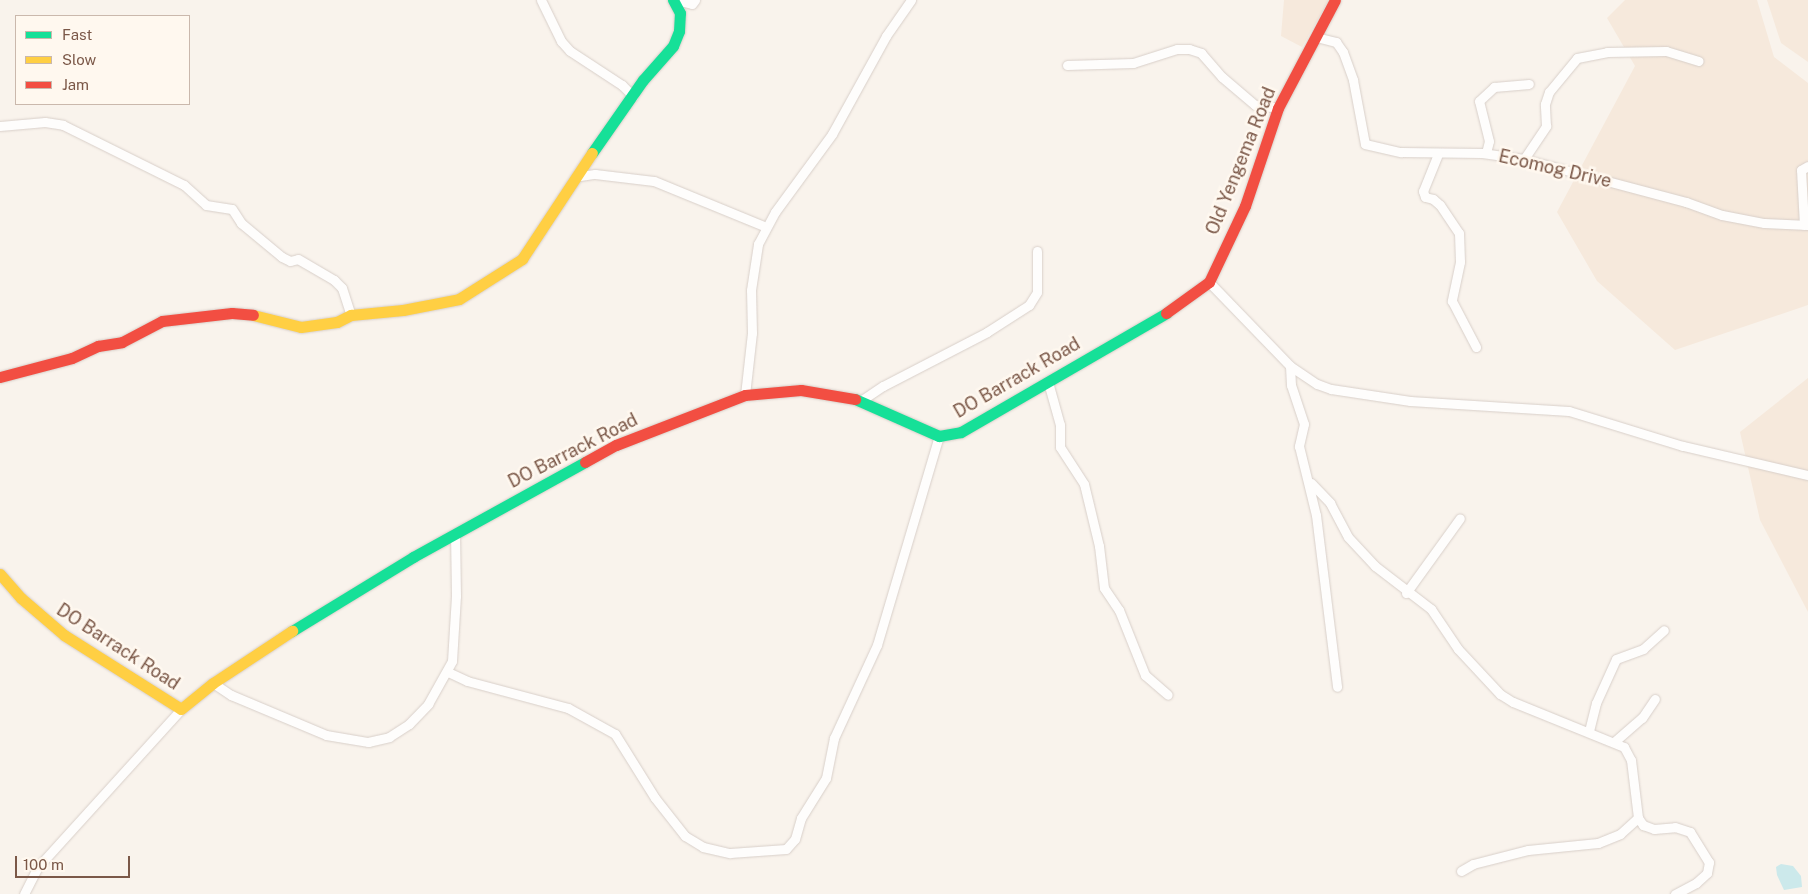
<!DOCTYPE html>
<html>
<head>
<meta charset="utf-8">
<style>
  body { margin:0 }
  #map { position:relative; width:1808px; height:894px; overflow:hidden; background:#f9f3ec; font-family:"Public Sans",sans-serif }
  div>[style] { position:absolute }
  [style*='--x'] { left:calc(var(--x)*1px); top:calc(var(--y)*1px); width:calc(var(--w)*1px); rotate:calc(var(--a)*1deg) }
  .residential>* { inset:0; background:#f6e9dc }
  .water>* { inset:0; background:#cce9eb }
  .roads { filter:drop-shadow(0 0 1px #d8cfc9) drop-shadow(0 0 1px #d8cfc9) }
  .street>* { height:9px; margin:-4.5px; padding:0 4.5px; transform-origin:4.5px; border-radius:4.5px; background:#fefdfc }
  .fast>* { height:11px; margin:-5.5px; padding:0 5.5px; transform-origin:5.5px; border-radius:5.5px; background:#16e098 }
  .slow>* { height:11px; margin:-5.5px; padding:0 5.5px; transform-origin:5.5px; border-radius:5.5px; background:#ffcf43 }
  .jam>* { height:11px; margin:-5.5px; padding:0 5.5px; transform-origin:5.5px; border-radius:5.5px; background:#f24e42 }
  span { translate:-50% -50%; white-space:nowrap; text-align:center; line-height:1.15; -webkit-text-stroke:5px #fff8ef; paint-order:stroke }
  .street-label { font-size:18px; color:#7b5848 }
  .legend { position:absolute; left:15px; top:15px; width:175px; height:90px; box-sizing:border-box; background:#fff8ef; border:1px solid #cab8ac; margin:0; padding:6px 9px; list-style:none; font-size:15px; color:#7b5848 }
  .legend li { display:flex; align-items:center; gap:10px; height:25px }
  .legend b { width:25px; border:1px solid #cab8ac }
  .scale { position:absolute; left:15px; top:856px; width:115px; height:22px; box-sizing:border-box; border:2px solid #7b5848; border-top:0; padding-left:6px; font-size:15px; line-height:18px; white-space:nowrap; color:#7b5848; -webkit-text-stroke:4px #fff8ef; paint-order:stroke }
</style>
</head>
<body>
<div id="map">
  <div class="residential">
    <div style="clip-path:polygon(1284px 0,1329px 0,1302px 47px,1281px 36px)"></div>
    <div style="clip-path:polygon(1625px 0,1757px 0,1774px 57px,1808px 83px,1808px 305px,1675px 350px,1597px 281px,1557px 212px,1635px 66px,1607px 18px)"></div>
    <div style="clip-path:polygon(1767px 0,1808px 0,1808px 62px,1781px 43px)"></div>
    <div style="clip-path:polygon(1808px 378px,1808px 612px,1760px 520px,1740px 432px)"></div>
  </div>
  <div class="water">
    <div style="clip-path:polygon(1781px 864px,1793px 866px,1801px 876px,1802px 887px,1784px 890px,1777px 875px,1776px 867px)"></div>
  </div>
  <div class="roads">
    <div class="street">
      <div style="--x:541;--y:0;--w:46;--a:64"></div>
      <div style="--x:561;--y:41;--w:13;--a:48"></div>
      <div style="--x:570;--y:51;--w:62;--a:33.2"></div>
      <div style="--x:622;--y:85;--w:16;--a:45"></div>
      <div style="--x:676;--y:0;--w:16;--a:14"></div>
      <div style="--x:692;--y:4;--w:5;--a:-53"></div>
      <div style="--x:1316;--y:37;--w:21;--a:14"></div>
      <div style="--x:1336;--y:42;--w:12;--a:55"></div>
      <div style="--x:1343;--y:52;--w:30;--a:70"></div>
      <div style="--x:1353;--y:80;--w:65;--a:79.4"></div>
      <div style="--x:1365;--y:144;--w:37;--a:13"></div>
      <div style="--x:1401;--y:152;--w:81;--a:0.7"></div>
      <div style="--x:1482;--y:153;--w:42;--a:8.1"></div>
      <div style="--x:1524;--y:159;--w:168;--a:14.9"></div>
      <div style="--x:1686;--y:202;--w:38;--a:20"></div>
      <div style="--x:1722;--y:215;--w:43;--a:10.8"></div>
      <div style="--x:1764;--y:223;--w:44;--a:2.6"></div>
      <div style="--x:1067;--y:65;--w:66;--a:-1.7"></div>
      <div style="--x:1133;--y:63;--w:46;--a:-17.7"></div>
      <div style="--x:1177;--y:49;--w:12;--a:0"></div>
      <div style="--x:1189;--y:49;--w:13;--a:18"></div>
      <div style="--x:1201;--y:53;--w:32;--a:49"></div>
      <div style="--x:1222;--y:77;--w:43;--a:40.3"></div>
      <div style="--x:1255;--y:105;--w:23;--a:7"></div>
      <div style="--x:0;--y:126;--w:45;--a:-5.1"></div>
      <div style="--x:45;--y:122;--w:18;--a:9"></div>
      <div style="--x:63;--y:125;--w:135;--a:26.4"></div>
      <div style="--x:184;--y:185;--w:30;--a:42"></div>
      <div style="--x:206;--y:205;--w:26;--a:9"></div>
      <div style="--x:232;--y:209;--w:17;--a:57"></div>
      <div style="--x:241;--y:223;--w:53;--a:39.7"></div>
      <div style="--x:282;--y:257;--w:9;--a:27"></div>
      <div style="--x:290;--y:261;--w:8;--a:-14"></div>
      <div style="--x:298;--y:259;--w:42;--a:30.3"></div>
      <div style="--x:334;--y:280;--w:11;--a:45"></div>
      <div style="--x:342;--y:288;--w:28;--a:72"></div>
      <div style="--x:1486;--y:153;--w:12;--a:-76"></div>
      <div style="--x:1489;--y:141;--w:41;--a:-104"></div>
      <div style="--x:1479;--y:101;--w:21;--a:-43"></div>
      <div style="--x:1494;--y:87;--w:35;--a:-5"></div>
      <div style="--x:1438;--y:154;--w:40;--a:112"></div>
      <div style="--x:1423;--y:191;--w:6;--a:72"></div>
      <div style="--x:1425;--y:197;--w:8;--a:14"></div>
      <div style="--x:1433;--y:199;--w:9;--a:41"></div>
      <div style="--x:1440;--y:205;--w:34;--a:56"></div>
      <div style="--x:1459;--y:233;--w:29;--a:88"></div>
      <div style="--x:1460;--y:262;--w:40;--a:102"></div>
      <div style="--x:1452;--y:301;--w:52;--a:62.4"></div>
      <div style="--x:1524;--y:159;--w:40;--a:-56"></div>
      <div style="--x:1546;--y:126;--w:22;--a:-93"></div>
      <div style="--x:1545;--y:104;--w:13;--a:-72"></div>
      <div style="--x:1549;--y:92;--w:44;--a:-50.5"></div>
      <div style="--x:1577;--y:58;--w:31;--a:-11"></div>
      <div style="--x:1607;--y:52;--w:59;--a:-1"></div>
      <div style="--x:1666;--y:51;--w:34;--a:17"></div>
      <div style="--x:580;--y:176;--w:15;--a:-8"></div>
      <div style="--x:595;--y:174;--w:59;--a:6.8"></div>
      <div style="--x:654;--y:181;--w:121;--a:22.3"></div>
      <div style="--x:1804;--y:225;--w:55;--a:-93.1"></div>
      <div style="--x:1801;--y:170;--w:8;--a:-30"></div>
      <div style="--x:1209;--y:282;--w:117;--a:46"></div>
      <div style="--x:1290;--y:366;--w:32;--a:34"></div>
      <div style="--x:1317;--y:384;--w:15;--a:20"></div>
      <div style="--x:1331;--y:389;--w:80;--a:8.6"></div>
      <div style="--x:1410;--y:401;--w:159;--a:3.6"></div>
      <div style="--x:1569;--y:411;--w:119;--a:17.1"></div>
      <div style="--x:1683;--y:446;--w:128;--a:13.1"></div>
      <div style="--x:1290;--y:366;--w:19;--a:87"></div>
      <div style="--x:1291;--y:385;--w:41;--a:71.6"></div>
      <div style="--x:1304;--y:424;--w:23;--a:103"></div>
      <div style="--x:1299;--y:446;--w:71;--a:76.2"></div>
      <div style="--x:1316;--y:515;--w:173;--a:83"></div>
      <div style="--x:1048;--y:382;--w:45;--a:74.4"></div>
      <div style="--x:1060;--y:425;--w:22;--a:90"></div>
      <div style="--x:1060;--y:447;--w:44;--a:57"></div>
      <div style="--x:1084;--y:484;--w:64;--a:76.4"></div>
      <div style="--x:1099;--y:546;--w:42;--a:83.2"></div>
      <div style="--x:1104;--y:588;--w:27;--a:56"></div>
      <div style="--x:1119;--y:610;--w:70;--a:68.2"></div>
      <div style="--x:1145;--y:675;--w:30;--a:41"></div>
      <div style="--x:745;--y:395;--w:62;--a:-83.6"></div>
      <div style="--x:752;--y:333;--w:43;--a:-91.3"></div>
      <div style="--x:751;--y:290;--w:47;--a:-81.3"></div>
      <div style="--x:758;--y:244;--w:36;--a:-62"></div>
      <div style="--x:775;--y:212;--w:97;--a:-53.8"></div>
      <div style="--x:832;--y:134;--w:112;--a:-61.1"></div>
      <div style="--x:886;--y:36;--w:44;--a:-55.2"></div>
      <div style="--x:862;--y:400;--w:25;--a:-34"></div>
      <div style="--x:883;--y:386;--w:117;--a:-27.4"></div>
      <div style="--x:987;--y:332;--w:50;--a:-32.7"></div>
      <div style="--x:1029;--y:305;--w:15;--a:-58"></div>
      <div style="--x:1037;--y:292;--w:41;--a:-90"></div>
      <div style="--x:1311;--y:483;--w:28;--a:46"></div>
      <div style="--x:1330;--y:503;--w:38;--a:62"></div>
      <div style="--x:1348;--y:537;--w:40;--a:47"></div>
      <div style="--x:1375;--y:566;--w:71;--a:37.5"></div>
      <div style="--x:1431;--y:609;--w:48;--a:56"></div>
      <div style="--x:1458;--y:649;--w:62;--a:47"></div>
      <div style="--x:1500;--y:694;--w:15;--a:32"></div>
      <div style="--x:1513;--y:702;--w:120;--a:22.1"></div>
      <div style="--x:1624;--y:747;--w:15;--a:62"></div>
      <div style="--x:1631;--y:760;--w:58;--a:83.1"></div>
      <div style="--x:1638;--y:818;--w:9;--a:54"></div>
      <div style="--x:1643;--y:825;--w:12;--a:20"></div>
      <div style="--x:1654;--y:829;--w:21;--a:-5"></div>
      <div style="--x:1675;--y:827;--w:16;--a:18"></div>
      <div style="--x:1690;--y:832;--w:36;--a:58"></div>
      <div style="--x:1709;--y:862;--w:11;--a:100"></div>
      <div style="--x:1707;--y:873;--w:15;--a:138"></div>
      <div style="--x:1696;--y:883;--w:24;--a:152"></div>
      <div style="--x:1406;--y:593;--w:92;--a:-54.2"></div>
      <div style="--x:448;--y:672;--w:21;--a:25"></div>
      <div style="--x:467;--y:681;--w:105;--a:15"></div>
      <div style="--x:568;--y:708;--w:54;--a:29"></div>
      <div style="--x:615;--y:734;--w:75;--a:58"></div>
      <div style="--x:655;--y:798;--w:48;--a:51.7"></div>
      <div style="--x:685;--y:836;--w:21;--a:31"></div>
      <div style="--x:703;--y:847;--w:28;--a:13"></div>
      <div style="--x:730;--y:853;--w:56;--a:-4.1"></div>
      <div style="--x:786;--y:849;--w:13;--a:-48"></div>
      <div style="--x:795;--y:839;--w:22;--a:-74"></div>
      <div style="--x:801;--y:818;--w:47;--a:-58"></div>
      <div style="--x:826;--y:778;--w:41;--a:-78.7"></div>
      <div style="--x:834;--y:738;--w:102;--a:-65.2"></div>
      <div style="--x:877;--y:645;--w:218;--a:-73.5"></div>
      <div style="--x:213;--y:683;--w:22;--a:34"></div>
      <div style="--x:231;--y:695;--w:103;--a:22.8"></div>
      <div style="--x:326;--y:735;--w:43;--a:9.5"></div>
      <div style="--x:368;--y:742;--w:22;--a:-13"></div>
      <div style="--x:389;--y:737;--w:24;--a:-33"></div>
      <div style="--x:409;--y:724;--w:28;--a:-46"></div>
      <div style="--x:428;--y:704;--w:49;--a:-60.8"></div>
      <div style="--x:452;--y:661;--w:65;--a:-86.5"></div>
      <div style="--x:456;--y:596;--w:62;--a:-90.9"></div>
      <div style="--x:1589;--y:731;--w:29;--a:-76"></div>
      <div style="--x:1596;--y:703;--w:48;--a:-65.6"></div>
      <div style="--x:1616;--y:659;--w:29;--a:-20"></div>
      <div style="--x:1643;--y:649;--w:28;--a:-42"></div>
      <div style="--x:1614;--y:742;--w:37;--a:-41"></div>
      <div style="--x:1642;--y:718;--w:23;--a:-56"></div>
      <div style="--x:1461;--y:871;--w:14;--a:-30"></div>
      <div style="--x:1473;--y:864;--w:57;--a:-14.3"></div>
      <div style="--x:1528;--y:850;--w:70;--a:-5.7"></div>
      <div style="--x:1598;--y:843;--w:24;--a:-22"></div>
      <div style="--x:1620;--y:834;--w:24;--a:-42"></div>
      <div style="--x:24;--y:894;--w:29;--a:-63"></div>
      <div style="--x:37;--y:868;--w:215;--a:-47.8"></div>
    </div>
    <div class="fast">
      <div style="--x:592;--y:153;--w:89;--a:-55.1"></div>
      <div style="--x:643;--y:80;--w:45;--a:-48.6"></div>
      <div style="--x:673;--y:46;--w:16;--a:-68"></div>
      <div style="--x:679;--y:31;--w:18;--a:-87"></div>
      <div style="--x:680;--y:13;--w:15;--a:-118"></div>
      <div style="--x:855;--y:399;--w:92;--a:23.8"></div>
      <div style="--x:939;--y:436;--w:22;--a:-10"></div>
      <div style="--x:961;--y:432;--w:237;--a:-30.1"></div>
      <div style="--x:292;--y:631;--w:142;--a:-31.4"></div>
      <div style="--x:413;--y:557;--w:196;--a:-28.9"></div>
    </div>
    <div class="slow">
      <div style="--x:253;--y:315;--w:49;--a:14"></div>
      <div style="--x:301;--y:327;--w:36;--a:-8"></div>
      <div style="--x:337;--y:322;--w:16;--a:-27"></div>
      <div style="--x:351;--y:315;--w:52;--a:-5.5"></div>
      <div style="--x:403;--y:310;--w:57;--a:-11.1"></div>
      <div style="--x:459;--y:299;--w:75;--a:-32.4"></div>
      <div style="--x:522;--y:259;--w:127;--a:-56.6"></div>
      <div style="--x:0;--y:574;--w:32;--a:49"></div>
      <div style="--x:21;--y:598;--w:57;--a:40.7"></div>
      <div style="--x:64;--y:635;--w:138;--a:32.3"></div>
      <div style="--x:181;--y:709;--w:41;--a:-39.1"></div>
      <div style="--x:213;--y:683;--w:95;--a:-33.4"></div>
    </div>
    <div class="jam">
      <div style="--x:1166;--y:313;--w:53;--a:-35.8"></div>
      <div style="--x:1209;--y:282;--w:84;--a:-64.7"></div>
      <div style="--x:1245;--y:206;--w:103;--a:-71.4"></div>
      <div style="--x:1278;--y:108;--w:122;--a:-62.2"></div>
      <div style="--x:0;--y:377;--w:74;--a:-14.8"></div>
      <div style="--x:72;--y:358;--w:29;--a:-25"></div>
      <div style="--x:98;--y:346;--w:24;--a:-9"></div>
      <div style="--x:122;--y:342;--w:45;--a:-27.7"></div>
      <div style="--x:162;--y:321;--w:70;--a:-6.5"></div>
      <div style="--x:232;--y:313;--w:21;--a:5"></div>
      <div style="--x:585;--y:462;--w:35;--a:-29"></div>
      <div style="--x:616;--y:445;--w:138;--a:-21.2"></div>
      <div style="--x:745;--y:395;--w:56;--a:-5.1"></div>
      <div style="--x:801;--y:390;--w:55;--a:9.5"></div>
    </div>
  </div>
  <div class="street-label">
    <span style="left:1241px;top:161px;rotate:-68deg">Old Yengema Road</span>
    <span style="left:1555px;top:169px;rotate:13deg">Ecomog Drive</span>
    <span style="left:1017px;top:378px;rotate:-30deg">DO Barrack Road</span>
    <span style="left:573px;top:451px;rotate:-27deg">DO Barrack Road</span>
    <span style="left:118px;top:647px;rotate:33deg">DO Barrack Road</span>
  </div>
  <ul class="legend">
  <li><b style="height:6px;background:#16e098"></b>Fast</li>
  <li><b style="height:6px;background:#ffcf43"></b>Slow</li>
  <li><b style="height:6px;background:#f24e42"></b>Jam</li>
  </ul>
  <div class="scale">100 m</div>
</div>
</body>
</html>
